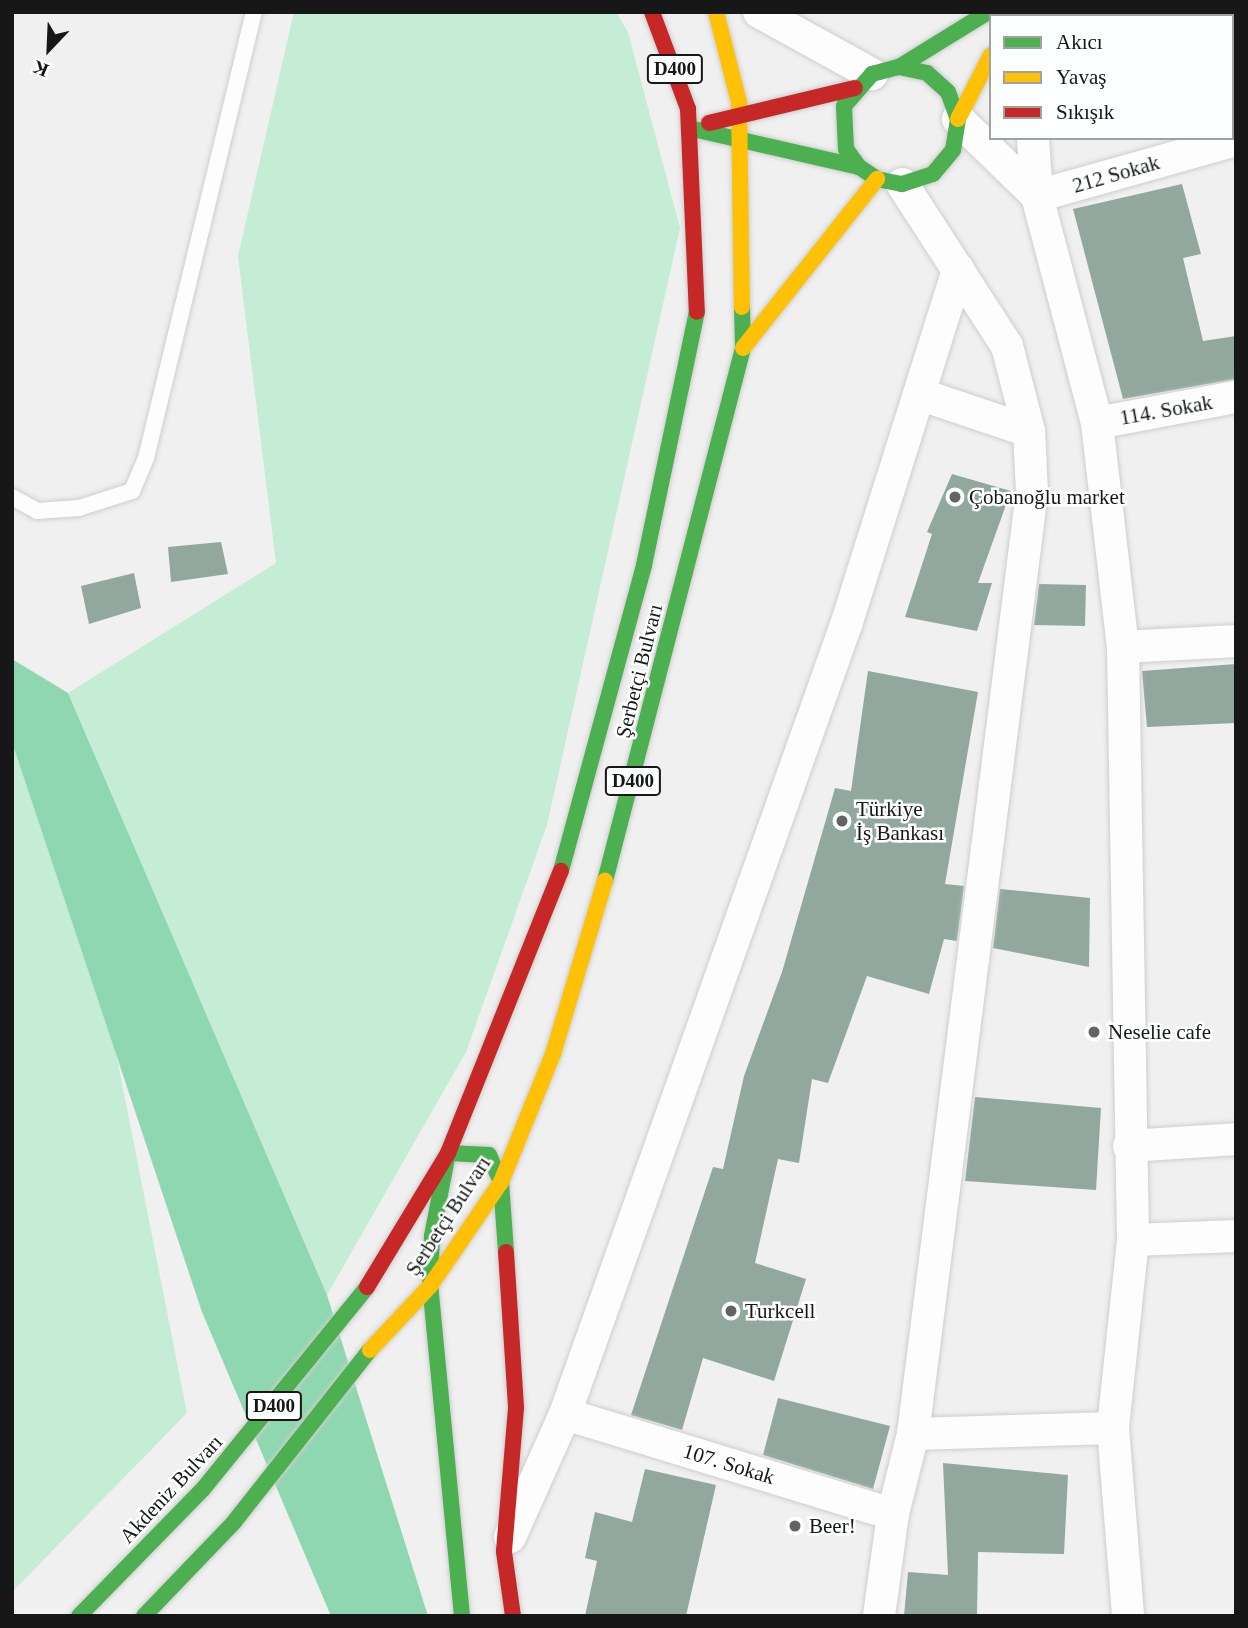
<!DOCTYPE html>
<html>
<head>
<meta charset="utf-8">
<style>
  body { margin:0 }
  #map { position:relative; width:1248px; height:1628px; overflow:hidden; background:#eff0ef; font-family:Georgia,serif }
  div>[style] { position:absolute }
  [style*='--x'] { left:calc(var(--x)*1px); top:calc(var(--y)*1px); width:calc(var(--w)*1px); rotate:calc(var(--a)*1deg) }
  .green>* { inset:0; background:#c5edd5 }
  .water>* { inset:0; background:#8ed7b0 }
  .building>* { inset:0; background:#92a89e }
  .roads { filter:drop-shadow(0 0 2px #cdcecd) drop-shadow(0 0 2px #cdcecd) }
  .lane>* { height:16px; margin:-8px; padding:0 8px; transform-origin:8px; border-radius:8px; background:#fdfdfd }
  .street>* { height:32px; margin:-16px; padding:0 16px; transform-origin:16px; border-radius:16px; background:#fdfdfd }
  .fast>* { height:16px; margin:-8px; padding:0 8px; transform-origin:8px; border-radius:8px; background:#4caf50 }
  .slow>* { height:16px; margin:-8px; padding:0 8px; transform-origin:8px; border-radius:8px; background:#ffc107 }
  .jam>* { height:16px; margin:-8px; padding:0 8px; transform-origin:8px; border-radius:8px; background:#c62828 }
  .dots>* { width:19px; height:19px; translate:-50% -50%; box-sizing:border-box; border:4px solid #fcfffd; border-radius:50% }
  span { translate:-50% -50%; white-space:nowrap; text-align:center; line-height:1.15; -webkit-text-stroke:5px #fcfffd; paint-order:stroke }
  .shield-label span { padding:2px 5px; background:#fcfffd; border:2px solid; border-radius:5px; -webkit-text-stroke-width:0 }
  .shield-label { font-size:19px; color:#161716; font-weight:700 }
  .street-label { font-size:21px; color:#161716 }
  .poi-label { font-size:21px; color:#161716 }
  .left { translate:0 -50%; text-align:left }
  .frame { position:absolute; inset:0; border:14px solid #161716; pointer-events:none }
  .legend { position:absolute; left:989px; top:14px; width:245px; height:126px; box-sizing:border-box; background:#fcfffd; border:2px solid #a0a2a1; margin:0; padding:9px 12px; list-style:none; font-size:21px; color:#161716 }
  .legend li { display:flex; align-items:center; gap:14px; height:35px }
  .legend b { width:35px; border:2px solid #a0a2a1 }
  .north { position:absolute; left:14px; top:14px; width:70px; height:70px; -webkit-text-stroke:5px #fcfffd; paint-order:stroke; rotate:203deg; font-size:19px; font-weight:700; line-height:28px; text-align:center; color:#161716 }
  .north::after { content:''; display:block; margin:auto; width:24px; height:32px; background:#161716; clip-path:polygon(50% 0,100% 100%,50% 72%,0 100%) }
</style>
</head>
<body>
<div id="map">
  <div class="green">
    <div style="clip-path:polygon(294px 12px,616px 12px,628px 32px,680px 228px,547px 825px,466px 1052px,327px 1295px,68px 693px,276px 563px,238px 256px)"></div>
    <div style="clip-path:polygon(12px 733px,81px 876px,187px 1413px,12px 1592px)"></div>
  </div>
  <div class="water">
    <div style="clip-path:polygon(12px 659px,68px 693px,327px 1295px,428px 1616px,331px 1616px,202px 1312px,12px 742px)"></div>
  </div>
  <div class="building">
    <div style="clip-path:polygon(1182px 184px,1201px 254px,1183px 258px,1203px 341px,1236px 336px,1236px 379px,1123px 399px,1073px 209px)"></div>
    <div style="clip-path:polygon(952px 474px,1011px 491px,978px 583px,992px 583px,977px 631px,905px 617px,932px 534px,927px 532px)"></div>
    <div style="clip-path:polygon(221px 542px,228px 574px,171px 582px,168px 547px)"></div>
    <div style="clip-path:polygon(134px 573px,141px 608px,89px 624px,81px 586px)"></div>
    <div style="clip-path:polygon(1039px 584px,1086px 585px,1085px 626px,1034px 625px)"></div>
    <div style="clip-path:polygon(1236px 664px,1236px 723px,1147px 727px,1142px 671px)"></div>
    <div style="clip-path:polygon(868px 671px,978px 692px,945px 884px,964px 886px,957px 941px,944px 939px,929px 994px,867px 976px,828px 1083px,812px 1079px,799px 1163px,778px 1159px,755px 1263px,806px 1279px,774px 1381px,703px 1358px,682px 1430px,631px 1415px,713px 1167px,723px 1169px,744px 1076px,782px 972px,835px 788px,851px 791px)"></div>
    <div style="clip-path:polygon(1000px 889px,1090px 898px,1089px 967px,993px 948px)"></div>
    <div style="clip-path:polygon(975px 1097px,1101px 1108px,1096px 1190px,965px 1181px)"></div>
    <div style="clip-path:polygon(778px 1398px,890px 1426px,873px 1489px,763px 1455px)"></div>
    <div style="clip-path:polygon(943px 1463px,1068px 1475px,1064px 1554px,978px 1552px,977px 1616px,904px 1616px,908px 1572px,948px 1575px)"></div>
    <div style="clip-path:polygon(645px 1469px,716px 1485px,686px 1616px,585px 1616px,597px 1561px,585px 1558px,595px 1512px,632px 1522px)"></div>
  </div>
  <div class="roads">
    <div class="lane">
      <div style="--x:12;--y:497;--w:29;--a:29"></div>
      <div style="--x:37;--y:511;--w:42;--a:-4.1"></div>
      <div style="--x:79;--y:508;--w:56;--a:-17.8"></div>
      <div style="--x:132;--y:491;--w:36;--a:-67"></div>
      <div style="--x:146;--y:458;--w:459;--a:-76.4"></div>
    </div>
    <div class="street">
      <div style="--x:759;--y:12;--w:129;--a:28.8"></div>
      <div style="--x:1026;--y:12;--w:4;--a:90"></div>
      <div style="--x:958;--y:119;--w:110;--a:44.3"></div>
      <div style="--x:1037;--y:196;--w:235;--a:75.2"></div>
      <div style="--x:1097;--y:423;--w:226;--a:83.4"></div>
      <div style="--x:1123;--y:647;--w:593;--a:89.03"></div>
      <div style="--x:1133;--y:1240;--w:189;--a:96.1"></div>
      <div style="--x:1113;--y:1428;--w:189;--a:85.4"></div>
      <div style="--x:1033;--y:138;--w:58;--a:86.1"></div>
      <div style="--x:1037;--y:196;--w:207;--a:-15.7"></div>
      <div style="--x:919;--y:394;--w:116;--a:18.6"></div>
      <div style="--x:1097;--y:423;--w:141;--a:-10.6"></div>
      <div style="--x:1123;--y:647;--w:113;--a:-3"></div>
      <div style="--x:1129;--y:1146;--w:107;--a:-3.7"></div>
      <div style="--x:1133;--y:1240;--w:103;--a:-2.2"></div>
      <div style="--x:565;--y:1414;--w:343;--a:17"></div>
      <div style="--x:913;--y:1434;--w:200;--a:-1.7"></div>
      <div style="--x:510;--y:1537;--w:135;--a:-65.9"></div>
      <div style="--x:565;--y:1414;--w:841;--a:-70.4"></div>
      <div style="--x:847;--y:622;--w:370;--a:-72.5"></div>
      <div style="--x:879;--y:1616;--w:103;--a:-82.2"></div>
      <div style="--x:893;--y:1514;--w:82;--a:-76"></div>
      <div style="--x:913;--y:1434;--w:949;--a:-82.8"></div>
      <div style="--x:1032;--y:492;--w:61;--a:-92.8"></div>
      <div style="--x:1029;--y:431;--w:88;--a:-104.5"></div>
      <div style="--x:1007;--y:346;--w:193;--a:-122.9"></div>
    </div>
    <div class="fast">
      <div style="--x:899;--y:67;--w:29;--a:12"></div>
      <div style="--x:927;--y:73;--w:28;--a:42"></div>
      <div style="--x:948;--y:92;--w:29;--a:70"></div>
      <div style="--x:958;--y:119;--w:31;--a:99"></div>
      <div style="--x:953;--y:150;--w:31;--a:130"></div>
      <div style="--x:933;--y:174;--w:33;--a:162"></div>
      <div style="--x:902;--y:184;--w:25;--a:-169"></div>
      <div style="--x:877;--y:179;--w:22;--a:-146"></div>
      <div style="--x:859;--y:167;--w:22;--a:-126"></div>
      <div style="--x:846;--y:149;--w:43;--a:-92.7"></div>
      <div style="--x:844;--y:106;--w:43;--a:-48.8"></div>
      <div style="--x:872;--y:74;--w:28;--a:-15"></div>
      <div style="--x:899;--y:67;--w:105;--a:-31.7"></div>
      <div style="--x:689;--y:128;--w:174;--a:12.9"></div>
      <div style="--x:561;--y:871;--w:317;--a:-74.8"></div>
      <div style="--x:644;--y:565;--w:258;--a:-78.2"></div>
      <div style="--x:605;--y:881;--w:551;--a:-75.48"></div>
      <div style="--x:743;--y:348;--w:41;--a:-91.4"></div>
      <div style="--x:79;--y:1616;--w:177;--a:-45.7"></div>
      <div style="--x:203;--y:1489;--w:260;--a:-50.9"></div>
      <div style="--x:144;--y:1616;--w:130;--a:-46.2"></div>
      <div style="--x:234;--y:1522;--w:219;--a:-51.7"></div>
      <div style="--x:462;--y:1616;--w:332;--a:-95.5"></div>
      <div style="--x:430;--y:1286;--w:50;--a:-87.7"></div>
      <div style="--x:432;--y:1236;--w:85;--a:-79.1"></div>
      <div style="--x:448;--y:1153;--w:41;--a:2.8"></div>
      <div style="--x:489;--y:1155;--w:30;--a:66"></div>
      <div style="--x:501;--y:1182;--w:70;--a:85.9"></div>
    </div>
    <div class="slow">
      <div style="--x:716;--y:12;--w:93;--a:75.7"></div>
      <div style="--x:739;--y:102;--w:205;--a:89.2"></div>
      <div style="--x:958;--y:119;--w:72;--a:-62.7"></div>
      <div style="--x:743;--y:348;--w:216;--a:-51.6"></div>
      <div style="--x:370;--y:1350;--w:88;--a:-46.8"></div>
      <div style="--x:430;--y:1286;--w:126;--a:-55.7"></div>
      <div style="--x:501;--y:1182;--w:138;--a:-67.9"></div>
      <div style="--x:553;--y:1054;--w:181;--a:-73.3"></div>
    </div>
    <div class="jam">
      <div style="--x:652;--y:12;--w:103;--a:69.6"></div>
      <div style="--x:688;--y:109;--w:203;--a:87.5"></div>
      <div style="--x:709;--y:123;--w:150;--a:-13.5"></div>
      <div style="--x:506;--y:1252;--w:156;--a:86.3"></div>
      <div style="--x:516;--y:1408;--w:144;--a:94.8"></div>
      <div style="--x:504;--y:1552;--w:65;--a:82"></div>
      <div style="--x:367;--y:1287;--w:157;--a:-58.8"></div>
      <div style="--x:448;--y:1153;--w:304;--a:-68.2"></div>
    </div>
  </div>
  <div class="dots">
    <div style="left:955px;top:497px;background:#626362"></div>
    <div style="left:842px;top:821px;background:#626362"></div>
    <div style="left:1094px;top:1032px;background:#626362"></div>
    <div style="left:731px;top:1311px;background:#626362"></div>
    <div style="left:795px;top:1526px;background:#626362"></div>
  </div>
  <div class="shield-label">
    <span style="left:675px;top:69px">D400</span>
    <span style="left:633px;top:781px">D400</span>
    <span style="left:274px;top:1406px">D400</span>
  </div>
  <div class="street-label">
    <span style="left:1116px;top:174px;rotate:-16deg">212 Sokak</span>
    <span style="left:1166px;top:410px;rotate:-10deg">114. Sokak</span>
    <span style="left:639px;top:671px;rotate:-76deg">Şerbetçi Bulvarı</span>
    <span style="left:448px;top:1216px;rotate:-57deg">Şerbetçi Bulvarı</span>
    <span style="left:729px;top:1464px;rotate:17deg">107. Sokak</span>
    <span style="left:171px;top:1489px;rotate:-47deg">Akdeniz Bulvarı</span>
  </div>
  <div class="poi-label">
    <span class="left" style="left:969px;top:497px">Çobanoğlu market</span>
    <span class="left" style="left:856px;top:821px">Türkiye<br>İş Bankası</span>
    <span class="left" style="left:1108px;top:1032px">Neselie cafe</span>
    <span class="left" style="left:745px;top:1311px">Turkcell</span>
    <span class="left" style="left:809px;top:1526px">Beer!</span>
  </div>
  <div class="frame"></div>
  <ul class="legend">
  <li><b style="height:9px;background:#4caf50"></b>Akıcı</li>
  <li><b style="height:9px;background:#ffc107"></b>Yavaş</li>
  <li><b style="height:9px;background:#c62828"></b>Sıkışık</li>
  </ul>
  <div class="north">K</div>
</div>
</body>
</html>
